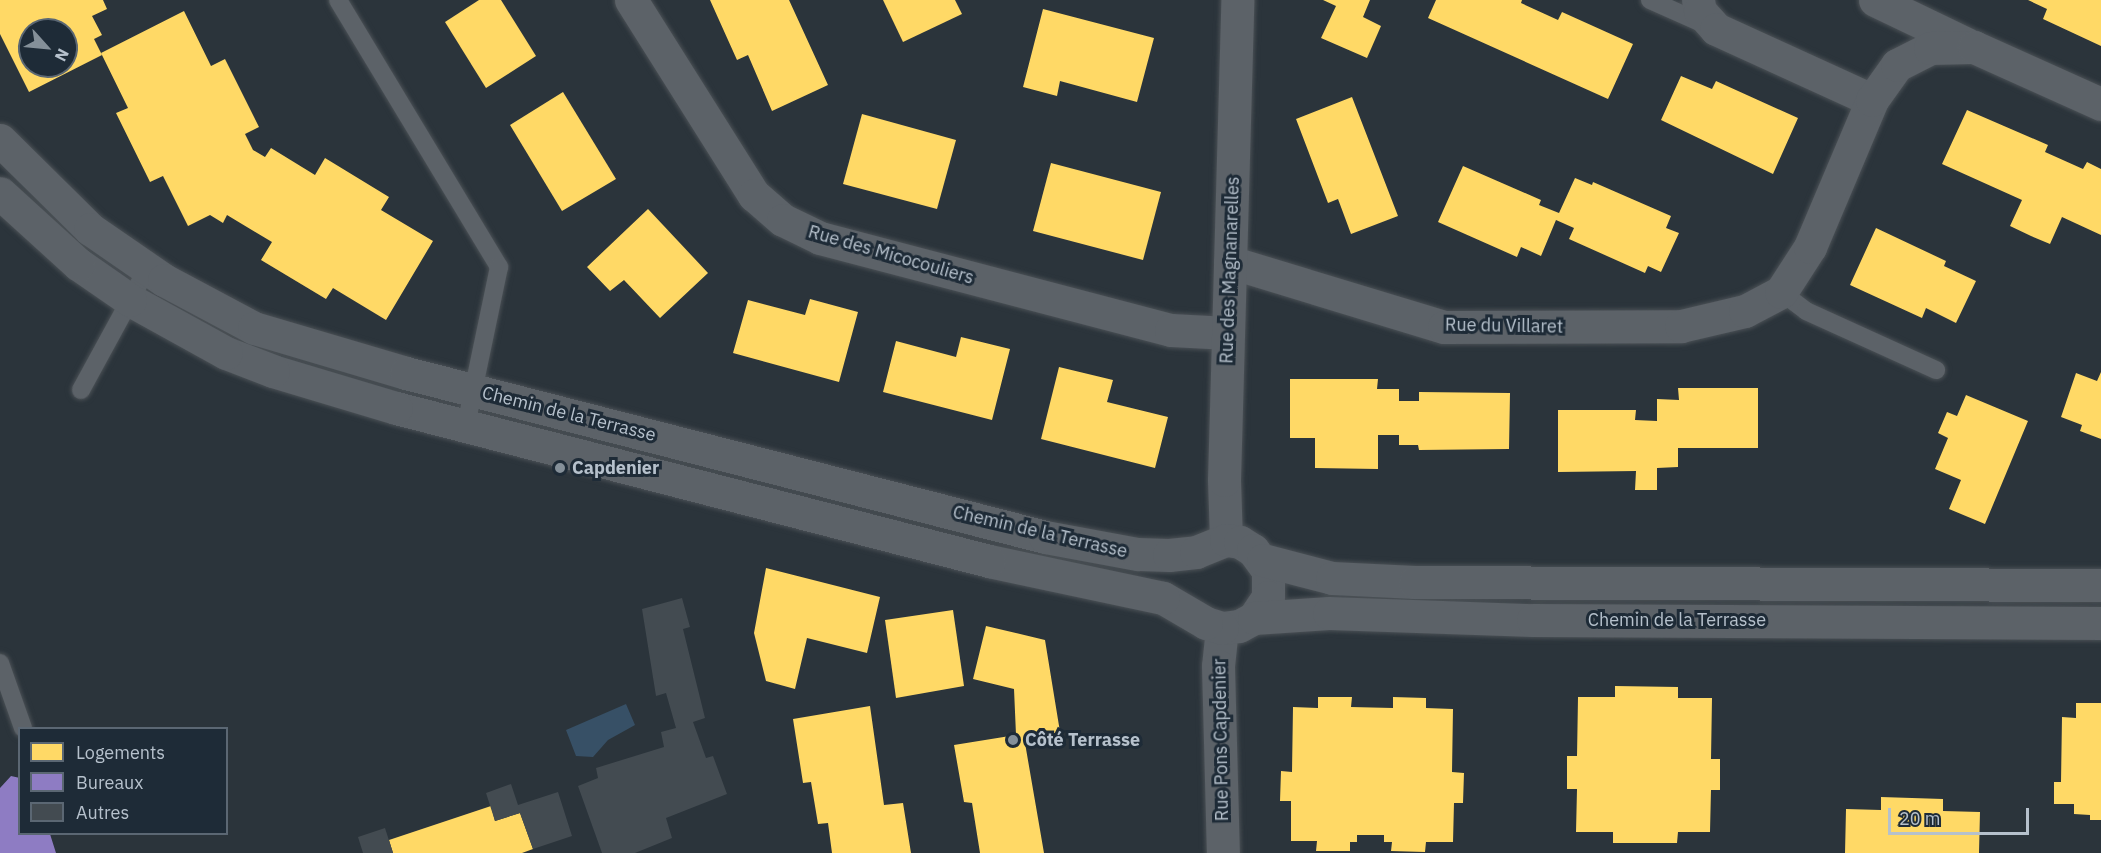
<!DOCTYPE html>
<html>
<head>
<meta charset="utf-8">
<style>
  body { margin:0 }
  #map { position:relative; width:2101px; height:853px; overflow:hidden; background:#2b343b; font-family:"IBM Plex Sans",sans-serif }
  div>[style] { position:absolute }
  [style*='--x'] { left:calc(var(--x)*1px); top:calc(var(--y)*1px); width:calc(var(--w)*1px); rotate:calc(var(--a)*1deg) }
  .water>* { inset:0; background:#375066 }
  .homes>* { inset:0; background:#ffd966 }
  .offices>* { inset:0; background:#8e7cc3 }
  .building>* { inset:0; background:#434b51 }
  .roads { filter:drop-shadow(0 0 2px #4a5055) drop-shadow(0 0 2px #4a5055) }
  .service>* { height:18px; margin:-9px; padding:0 9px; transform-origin:9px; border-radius:9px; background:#5c6268 }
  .minor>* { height:33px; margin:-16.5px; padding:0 16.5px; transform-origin:16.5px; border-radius:16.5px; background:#5c6268 }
  .tertiary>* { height:33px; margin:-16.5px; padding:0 16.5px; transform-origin:16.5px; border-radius:16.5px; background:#5c6268 }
  .dots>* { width:16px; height:16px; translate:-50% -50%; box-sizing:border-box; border:3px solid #1e2b37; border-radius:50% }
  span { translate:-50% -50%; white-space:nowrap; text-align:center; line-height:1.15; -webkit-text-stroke:6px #1e2b37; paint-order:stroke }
  .street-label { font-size:18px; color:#b6c1cc }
  .poi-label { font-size:18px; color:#b6c1cc; font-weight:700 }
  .left { translate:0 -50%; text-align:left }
  .legend { position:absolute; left:18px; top:727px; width:210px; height:108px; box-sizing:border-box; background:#1e2b37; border:2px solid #5b6773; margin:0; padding:8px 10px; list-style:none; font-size:18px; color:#b6c1cc }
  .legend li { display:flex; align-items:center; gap:12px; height:30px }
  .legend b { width:30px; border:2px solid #5b6773 }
  .north { position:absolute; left:18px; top:18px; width:60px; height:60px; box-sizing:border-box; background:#1e2b37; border:2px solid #5b6773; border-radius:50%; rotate:117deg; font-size:16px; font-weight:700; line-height:24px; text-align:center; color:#b6c1cc }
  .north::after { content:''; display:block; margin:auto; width:21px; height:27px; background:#859099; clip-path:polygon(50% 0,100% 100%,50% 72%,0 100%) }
  .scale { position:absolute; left:1888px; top:808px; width:141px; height:27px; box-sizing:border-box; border:3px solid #b6c1cc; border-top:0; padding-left:8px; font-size:18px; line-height:21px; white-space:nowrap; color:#b6c1cc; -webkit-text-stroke:4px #1e2b37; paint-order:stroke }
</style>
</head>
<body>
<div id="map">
  <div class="water">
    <div style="clip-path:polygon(626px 704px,635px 725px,608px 740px,593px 757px,576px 756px,566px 730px)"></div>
  </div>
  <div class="homes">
    <div style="clip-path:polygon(evenodd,0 0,103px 0,107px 9px,92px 16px,102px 35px,94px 39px,102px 55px,29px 92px,0 34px,0 0,30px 30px,66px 30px,66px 66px,30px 66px,30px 30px)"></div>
    <div style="clip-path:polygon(479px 0,501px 0,536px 56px,486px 88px,445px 22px)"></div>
    <div style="clip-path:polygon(710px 0,789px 0,828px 85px,772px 111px,748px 55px,737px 60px)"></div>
    <div style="clip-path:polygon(883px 0,955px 0,962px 14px,903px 42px)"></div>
    <div style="clip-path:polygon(1323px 0,1370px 0,1363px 17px,1381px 26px,1367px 58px,1321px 38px,1336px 6px)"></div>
    <div style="clip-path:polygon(1436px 0,1522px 0,1521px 3px,1558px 20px,1562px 12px,1633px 44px,1608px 99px,1428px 18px)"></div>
    <div style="clip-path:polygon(2028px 0,2101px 0,2101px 46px,2043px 19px,2047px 9px)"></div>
    <div style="clip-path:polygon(1043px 9px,1154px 38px,1137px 102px,1060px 81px,1057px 96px,1023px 87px)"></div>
    <div style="clip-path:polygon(184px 11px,211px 66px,225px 59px,259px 127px,245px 134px,253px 150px,265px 157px,271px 148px,315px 175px,325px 158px,389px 197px,381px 210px,433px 241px,386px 320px,333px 288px,326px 299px,261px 260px,272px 242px,227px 215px,223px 223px,210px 215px,188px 226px,163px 176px,150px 182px,116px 113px,128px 108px,101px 53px)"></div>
    <div style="clip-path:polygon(1681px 76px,1712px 89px,1716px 81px,1798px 118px,1773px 174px,1661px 120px)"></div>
    <div style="clip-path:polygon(563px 92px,616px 179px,562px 211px,510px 125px)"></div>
    <div style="clip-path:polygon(1352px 97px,1398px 216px,1351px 234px,1338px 199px,1328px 203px,1296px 119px)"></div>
    <div style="clip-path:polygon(1967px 110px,2048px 145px,2045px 152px,2083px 169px,2087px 162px,2101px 169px,2101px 235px,2062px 217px,2050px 244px,2031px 236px,2010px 226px,2022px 200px,1942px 164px)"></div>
    <div style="clip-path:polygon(862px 114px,956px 140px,937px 209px,843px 184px)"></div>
    <div style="clip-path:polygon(1051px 163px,1161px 192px,1143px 260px,1033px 231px)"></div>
    <div style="clip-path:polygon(1463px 166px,1541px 200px,1539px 205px,1559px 213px,1575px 178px,1592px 185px,1593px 182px,1671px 216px,1666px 228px,1679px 233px,1661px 272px,1648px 266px,1645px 273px,1569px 239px,1574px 228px,1556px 220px,1541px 256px,1521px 247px,1517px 257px,1438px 222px)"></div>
    <div style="clip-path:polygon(648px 209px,708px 273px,660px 318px,624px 280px,610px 291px,587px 267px)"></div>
    <div style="clip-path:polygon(1876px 228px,1946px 261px,1944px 266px,1976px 281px,1956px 323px,1926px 308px,1922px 318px,1850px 285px)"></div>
    <div style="clip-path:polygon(810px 299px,858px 312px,839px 382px,733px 353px,748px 300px,805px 315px)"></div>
    <div style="clip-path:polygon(961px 337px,1010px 349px,992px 420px,883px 392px,896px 341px,956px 357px)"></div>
    <div style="clip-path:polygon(1059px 367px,1113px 380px,1107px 402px,1168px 417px,1155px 468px,1041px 439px)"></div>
    <div style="clip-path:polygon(2101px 372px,2101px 439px,2080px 431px,2082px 425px,2061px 417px,2076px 373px,2097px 381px)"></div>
    <div style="clip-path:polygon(1290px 379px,1378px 379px,1377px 389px,1399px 389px,1399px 401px,1419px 401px,1419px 392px,1510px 393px,1509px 449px,1419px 450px,1418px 445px,1399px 445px,1399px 435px,1378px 435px,1378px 469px,1315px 468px,1315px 438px,1290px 438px)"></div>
    <div style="clip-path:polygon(1678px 388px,1758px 388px,1758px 448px,1678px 448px,1678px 467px,1657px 468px,1657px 490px,1635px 490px,1636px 471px,1558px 472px,1558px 410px,1636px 410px,1635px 420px,1657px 421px,1657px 399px,1679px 400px)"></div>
    <div style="clip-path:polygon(1966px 395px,2028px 421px,1985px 524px,1949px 509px,1961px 480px,1935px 469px,1948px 438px,1938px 433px,1947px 412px,1957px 416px)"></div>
    <div style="clip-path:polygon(766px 568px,880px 597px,867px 653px,807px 638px,795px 689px,766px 681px,754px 633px)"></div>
    <div style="clip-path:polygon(953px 610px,964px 686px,896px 698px,885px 620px)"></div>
    <div style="clip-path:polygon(986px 626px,1045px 640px,1061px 738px,1025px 743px,1044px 853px,980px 853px,972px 803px,964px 802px,954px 745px,1016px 735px,1014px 689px,973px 679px)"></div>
    <div style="clip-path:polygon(1615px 686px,1678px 687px,1678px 698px,1712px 698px,1711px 759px,1720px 759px,1720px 790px,1711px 790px,1710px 832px,1678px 832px,1677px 843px,1613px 843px,1613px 832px,1576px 832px,1577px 789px,1567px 789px,1567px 756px,1577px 756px,1578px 697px,1615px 697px)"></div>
    <div style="clip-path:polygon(1318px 697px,1352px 697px,1351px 707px,1393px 708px,1393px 697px,1426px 698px,1426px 708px,1453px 709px,1452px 772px,1464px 773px,1463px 803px,1454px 803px,1453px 842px,1426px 842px,1425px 852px,1391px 851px,1392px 842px,1384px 842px,1384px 835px,1357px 835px,1357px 842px,1350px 842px,1350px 851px,1316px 851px,1317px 841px,1291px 841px,1291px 801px,1280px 801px,1281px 771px,1292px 772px,1293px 707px,1318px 708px)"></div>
    <div style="clip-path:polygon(2076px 703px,2101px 703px,2101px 820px,2090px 820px,2090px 815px,2074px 814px,2074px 804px,2054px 804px,2054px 782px,2061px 782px,2062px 717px,2076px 718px)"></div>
    <div style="clip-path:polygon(870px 706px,884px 805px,903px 803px,911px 853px,832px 853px,828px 823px,818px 824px,811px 782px,803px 783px,793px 719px)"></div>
    <div style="clip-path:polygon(1881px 797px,1943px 799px,1943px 811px,1980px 812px,1979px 853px,1845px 853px,1846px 809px,1881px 810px)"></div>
    <div style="clip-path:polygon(491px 806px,495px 821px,520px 813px,533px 849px,522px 853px,393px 853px,389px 840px)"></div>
  </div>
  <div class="offices">
    <div style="clip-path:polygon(11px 776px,20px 778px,20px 834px,50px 834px,56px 853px,0 853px,0 788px)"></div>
  </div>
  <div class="building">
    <div style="clip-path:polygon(682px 598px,690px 627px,683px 629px,705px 718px,693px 722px,706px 758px,713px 756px,727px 794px,666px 818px,672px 838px,635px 853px,602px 853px,578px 786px,598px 778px,596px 768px,664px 747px,661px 732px,676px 728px,666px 693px,656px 696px,642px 609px)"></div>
    <div style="clip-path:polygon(511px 784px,518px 805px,558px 792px,572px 836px,533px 849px,520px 813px,495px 821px,486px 793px)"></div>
    <div style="clip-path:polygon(385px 828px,393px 853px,363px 853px,358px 837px)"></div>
  </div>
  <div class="roads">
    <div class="service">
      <div style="--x:338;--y:0;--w:312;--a:58.9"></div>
      <div style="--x:499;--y:267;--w:161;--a:101.8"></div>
      <div style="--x:1650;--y:0;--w:61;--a:24.1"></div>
      <div style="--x:1781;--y:292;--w:31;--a:37"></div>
      <div style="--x:1806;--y:311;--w:143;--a:24.4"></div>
      <div style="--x:81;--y:390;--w:138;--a:-61.4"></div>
      <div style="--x:0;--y:663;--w:69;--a:70.5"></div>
    </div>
    <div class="minor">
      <div style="--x:631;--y:0;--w:231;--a:57.8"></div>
      <div style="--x:754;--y:195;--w:38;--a:41"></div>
      <div style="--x:783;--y:220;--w:41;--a:25.9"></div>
      <div style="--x:820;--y:238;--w:363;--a:14.7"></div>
      <div style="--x:1171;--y:330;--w:57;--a:3"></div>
      <div style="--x:1698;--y:0;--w:11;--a:80"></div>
      <div style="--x:1700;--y:11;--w:24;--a:48"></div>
      <div style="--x:1716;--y:29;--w:171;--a:24.5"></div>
      <div style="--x:1875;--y:0;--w:102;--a:25.6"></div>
      <div style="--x:1230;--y:262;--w:224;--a:16.9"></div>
      <div style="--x:1444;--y:327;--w:237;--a:-0.2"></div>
      <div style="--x:1681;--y:326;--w:66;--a:-13.2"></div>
      <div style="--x:1745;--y:311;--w:41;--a:-27.8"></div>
      <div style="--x:1781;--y:292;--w:54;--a:-57.2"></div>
      <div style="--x:1810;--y:247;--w:160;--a:-67.1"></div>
      <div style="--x:1872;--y:100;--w:43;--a:-54.5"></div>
      <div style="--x:1897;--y:65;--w:37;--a:-27"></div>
      <div style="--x:1930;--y:48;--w:44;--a:-1.3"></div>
      <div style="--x:1974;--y:47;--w:139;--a:24.2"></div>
      <div style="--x:1226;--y:540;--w:60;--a:-91.9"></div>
      <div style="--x:1224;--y:480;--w:480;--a:-88.4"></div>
      <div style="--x:1222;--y:628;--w:38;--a:96"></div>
      <div style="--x:1218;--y:666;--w:187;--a:88.5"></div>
    </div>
    <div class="tertiary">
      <div style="--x:0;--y:140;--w:127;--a:44.7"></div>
      <div style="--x:90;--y:229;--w:90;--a:34.6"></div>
      <div style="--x:164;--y:280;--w:102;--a:28.1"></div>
      <div style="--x:254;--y:328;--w:159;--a:16.5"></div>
      <div style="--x:406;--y:373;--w:660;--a:14.39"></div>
      <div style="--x:1045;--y:537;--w:95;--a:10.4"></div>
      <div style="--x:1138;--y:554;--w:31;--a:2"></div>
      <div style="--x:1169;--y:555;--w:27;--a:-6"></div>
      <div style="--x:1196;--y:552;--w:32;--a:-22"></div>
      <div style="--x:1226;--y:540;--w:14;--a:8"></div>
      <div style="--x:1240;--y:542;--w:15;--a:32"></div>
      <div style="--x:1253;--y:550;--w:26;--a:54"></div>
      <div style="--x:1268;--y:571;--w:26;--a:90"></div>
      <div style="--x:1268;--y:597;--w:25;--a:124"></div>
      <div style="--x:1254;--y:618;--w:17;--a:152"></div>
      <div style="--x:1239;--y:626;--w:17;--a:173"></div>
      <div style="--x:1222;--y:628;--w:17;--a:-163"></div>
      <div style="--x:1206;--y:623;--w:50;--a:-149.8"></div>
      <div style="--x:1163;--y:598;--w:178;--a:-168"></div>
      <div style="--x:989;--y:561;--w:612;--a:-165.53"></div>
      <div style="--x:396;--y:408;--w:128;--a:-163.3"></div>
      <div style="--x:273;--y:371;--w:50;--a:-159"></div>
      <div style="--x:226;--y:353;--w:110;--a:-151.1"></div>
      <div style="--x:130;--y:300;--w:63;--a:-145.3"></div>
      <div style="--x:78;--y:264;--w:105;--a:-137.7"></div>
      <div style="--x:1263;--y:560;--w:71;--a:14.6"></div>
      <div style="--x:1332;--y:578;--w:83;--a:2.8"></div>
      <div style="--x:1415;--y:582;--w:686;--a:0.25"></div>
      <div style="--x:1254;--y:618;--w:75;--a:-3.8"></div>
      <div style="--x:1329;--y:613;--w:204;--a:2"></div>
      <div style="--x:1533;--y:620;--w:568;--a:0.3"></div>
    </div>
  </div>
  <div class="dots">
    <div style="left:560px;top:468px;background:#859099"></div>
    <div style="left:1013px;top:740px;background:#859099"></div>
  </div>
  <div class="street-label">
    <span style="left:891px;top:255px;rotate:16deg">Rue des Micocouliers</span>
    <span style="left:1230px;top:270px;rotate:-88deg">Rue des Magnanarelles</span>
    <span style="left:1504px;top:326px;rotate:1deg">Rue du Villaret</span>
    <span style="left:569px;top:414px;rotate:14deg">Chemin de la Terrasse</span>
    <span style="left:1040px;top:532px;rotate:13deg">Chemin de la Terrasse</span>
    <span style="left:1677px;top:620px">Chemin de la Terrasse</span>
    <span style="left:1221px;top:740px;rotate:-91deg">Rue Pons Capdenier</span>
  </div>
  <div class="poi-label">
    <span class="left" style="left:572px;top:468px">Capdenier</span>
    <span class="left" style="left:1025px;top:740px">Côté Terrasse</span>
  </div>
  <ul class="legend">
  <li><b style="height:16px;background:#ffd966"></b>Logements</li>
  <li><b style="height:16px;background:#8e7cc3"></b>Bureaux</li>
  <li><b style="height:16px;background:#434b51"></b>Autres</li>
  </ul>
  <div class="north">N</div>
  <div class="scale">20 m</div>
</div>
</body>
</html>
